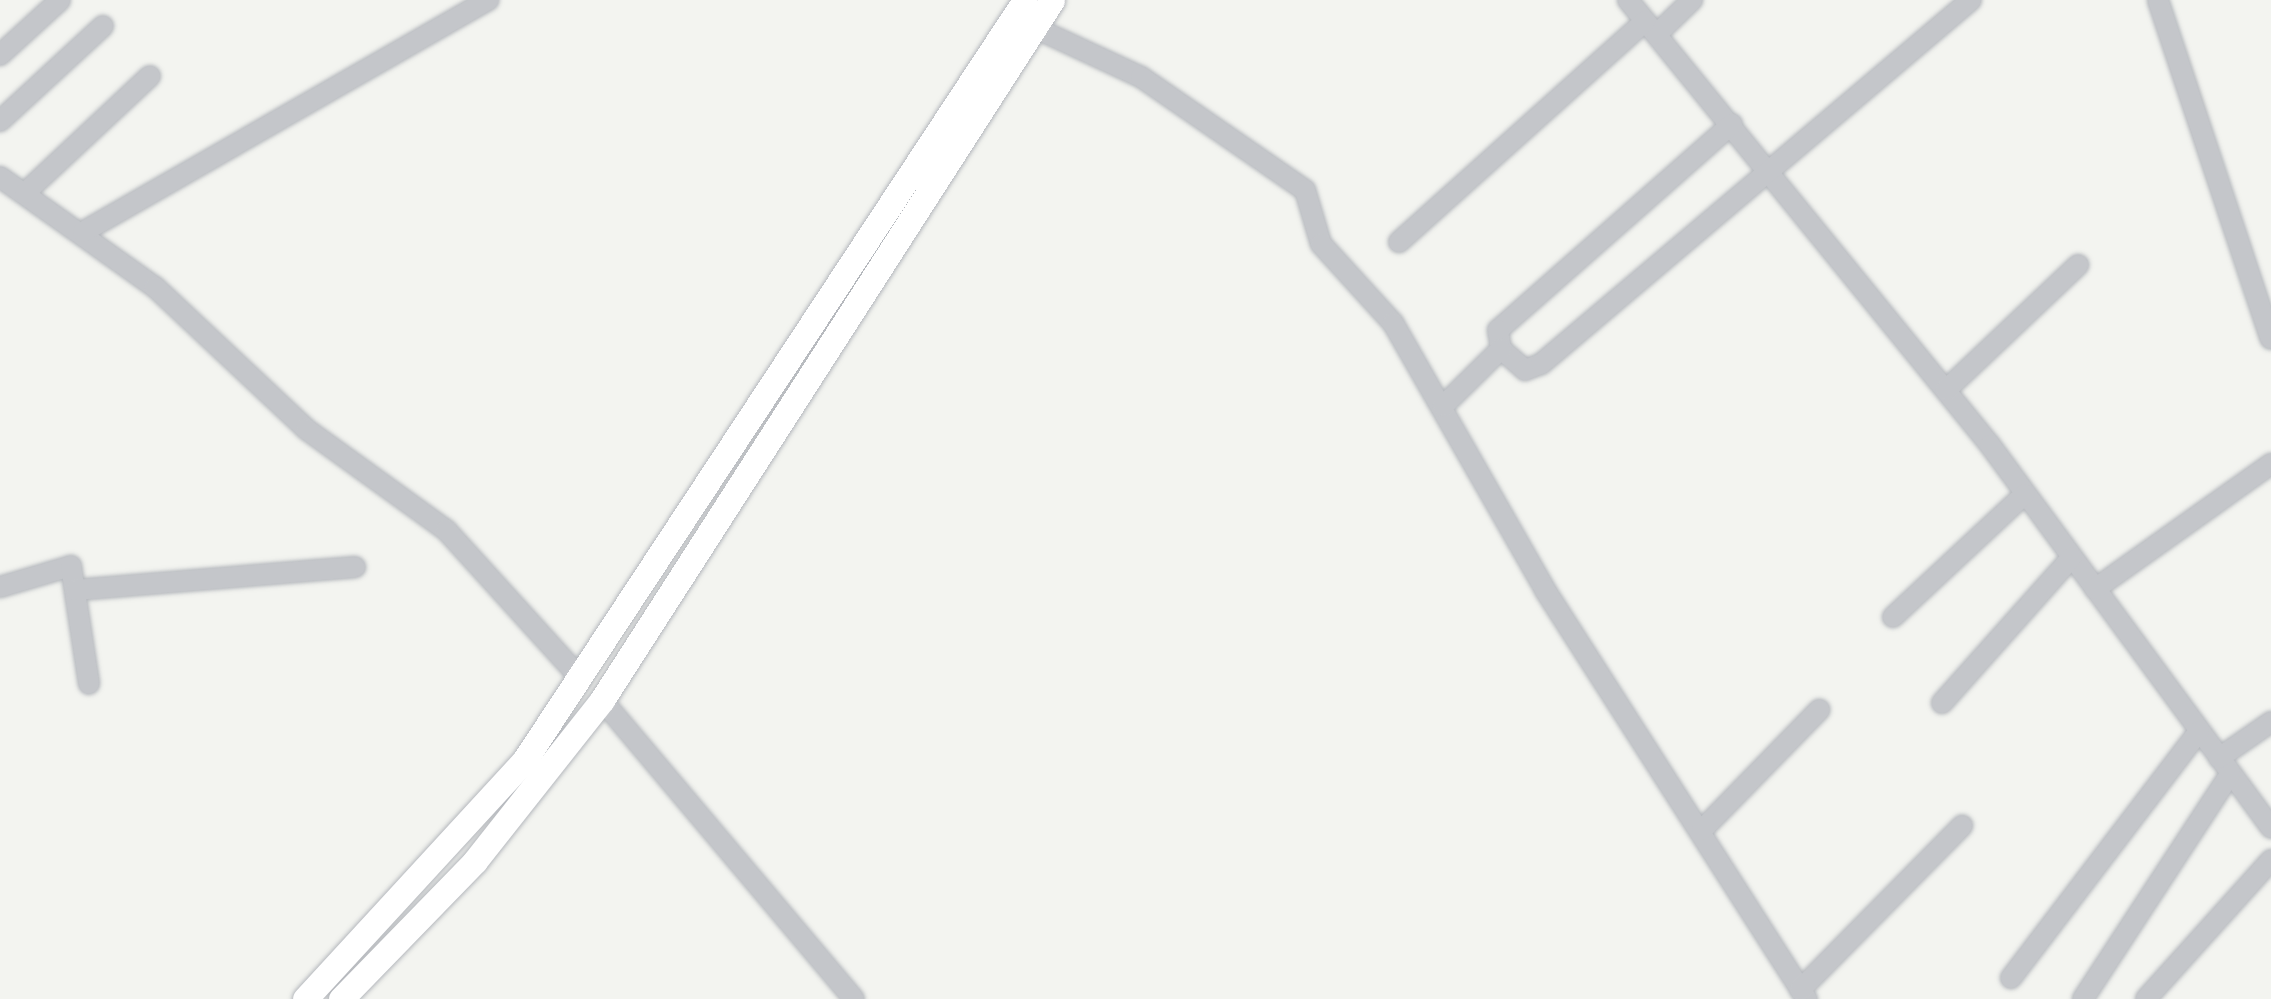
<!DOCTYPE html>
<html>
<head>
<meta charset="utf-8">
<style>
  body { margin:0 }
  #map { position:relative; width:2271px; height:999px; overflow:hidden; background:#f3f4f0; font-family:Roboto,sans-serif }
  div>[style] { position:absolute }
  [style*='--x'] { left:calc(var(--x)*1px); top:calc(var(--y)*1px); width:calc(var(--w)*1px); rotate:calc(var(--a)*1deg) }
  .roads { filter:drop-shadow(0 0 2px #b4b7bc) drop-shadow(0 0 2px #b4b7bc) }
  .minor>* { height:20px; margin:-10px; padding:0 10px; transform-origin:10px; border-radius:10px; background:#c4c6ca }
  .major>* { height:25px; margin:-12.5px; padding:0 12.5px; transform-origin:12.5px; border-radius:12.5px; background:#fff }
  span { translate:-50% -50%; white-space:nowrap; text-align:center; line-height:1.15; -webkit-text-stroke:10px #fff; paint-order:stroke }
</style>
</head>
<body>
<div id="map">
  <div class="roads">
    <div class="minor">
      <div style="--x:1628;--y:0;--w:574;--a:50.87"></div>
      <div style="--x:1990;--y:445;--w:475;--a:53.7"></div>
      <div style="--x:2158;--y:0;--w:357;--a:71.6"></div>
      <div style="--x:1031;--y:26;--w:121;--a:24.9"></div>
      <div style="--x:1141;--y:77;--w:199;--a:34.6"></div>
      <div style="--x:1305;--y:190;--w:56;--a:73.5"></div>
      <div style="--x:1321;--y:244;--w:107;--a:47.7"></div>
      <div style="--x:1393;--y:323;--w:307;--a:60.3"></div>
      <div style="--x:1545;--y:590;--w:486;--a:57.4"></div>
      <div style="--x:1657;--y:34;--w:49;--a:-44.2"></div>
      <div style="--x:0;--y:55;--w:81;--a:-42.5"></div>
      <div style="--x:0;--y:121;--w:140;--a:-42.7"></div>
      <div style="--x:1732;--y:124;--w:312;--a:138.6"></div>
      <div style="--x:1498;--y:330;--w:19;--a:81"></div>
      <div style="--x:1501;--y:349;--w:32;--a:41"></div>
      <div style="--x:1525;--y:370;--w:17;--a:-21"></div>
      <div style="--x:1541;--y:364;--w:563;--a:-40.25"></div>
      <div style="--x:0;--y:177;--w:190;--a:35.4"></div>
      <div style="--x:155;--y:287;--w:207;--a:43.2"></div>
      <div style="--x:306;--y:429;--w:173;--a:35.8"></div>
      <div style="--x:446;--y:530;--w:202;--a:47.8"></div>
      <div style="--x:25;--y:193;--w:171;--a:-43.1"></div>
      <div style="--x:83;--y:232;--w:467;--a:-29.8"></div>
      <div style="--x:1399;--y:242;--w:331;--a:-41.9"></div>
      <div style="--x:1946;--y:390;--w:182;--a:-43.4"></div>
      <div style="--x:1443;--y:406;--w:81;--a:-44.5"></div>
      <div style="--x:0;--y:587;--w:74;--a:-16.5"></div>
      <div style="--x:71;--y:566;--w:119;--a:81.3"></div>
      <div style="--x:2095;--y:589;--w:216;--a:-35.4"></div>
      <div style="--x:76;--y:590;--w:280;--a:-4.7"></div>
      <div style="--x:1893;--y:617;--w:180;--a:-43"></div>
      <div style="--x:602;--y:700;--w:391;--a:49.9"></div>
      <div style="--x:1942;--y:703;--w:195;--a:-48.3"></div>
      <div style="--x:2219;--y:758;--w:63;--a:-34.7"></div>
      <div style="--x:1702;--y:830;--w:168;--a:-45.7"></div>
      <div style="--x:2011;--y:978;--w:310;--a:-52.7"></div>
      <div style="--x:1800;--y:990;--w:231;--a:-45.4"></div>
      <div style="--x:2083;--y:999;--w:269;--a:-56.8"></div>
      <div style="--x:2146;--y:999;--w:187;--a:-48"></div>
    </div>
    <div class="major">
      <div style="--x:305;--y:999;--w:323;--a:-47.4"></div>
      <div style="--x:524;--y:761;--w:911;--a:-56.64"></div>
      <div style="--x:341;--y:999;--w:192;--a:-45.8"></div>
      <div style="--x:475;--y:861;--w:205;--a:-51.7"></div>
      <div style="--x:602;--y:700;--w:832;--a:-57.26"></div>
    </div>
  </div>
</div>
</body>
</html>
